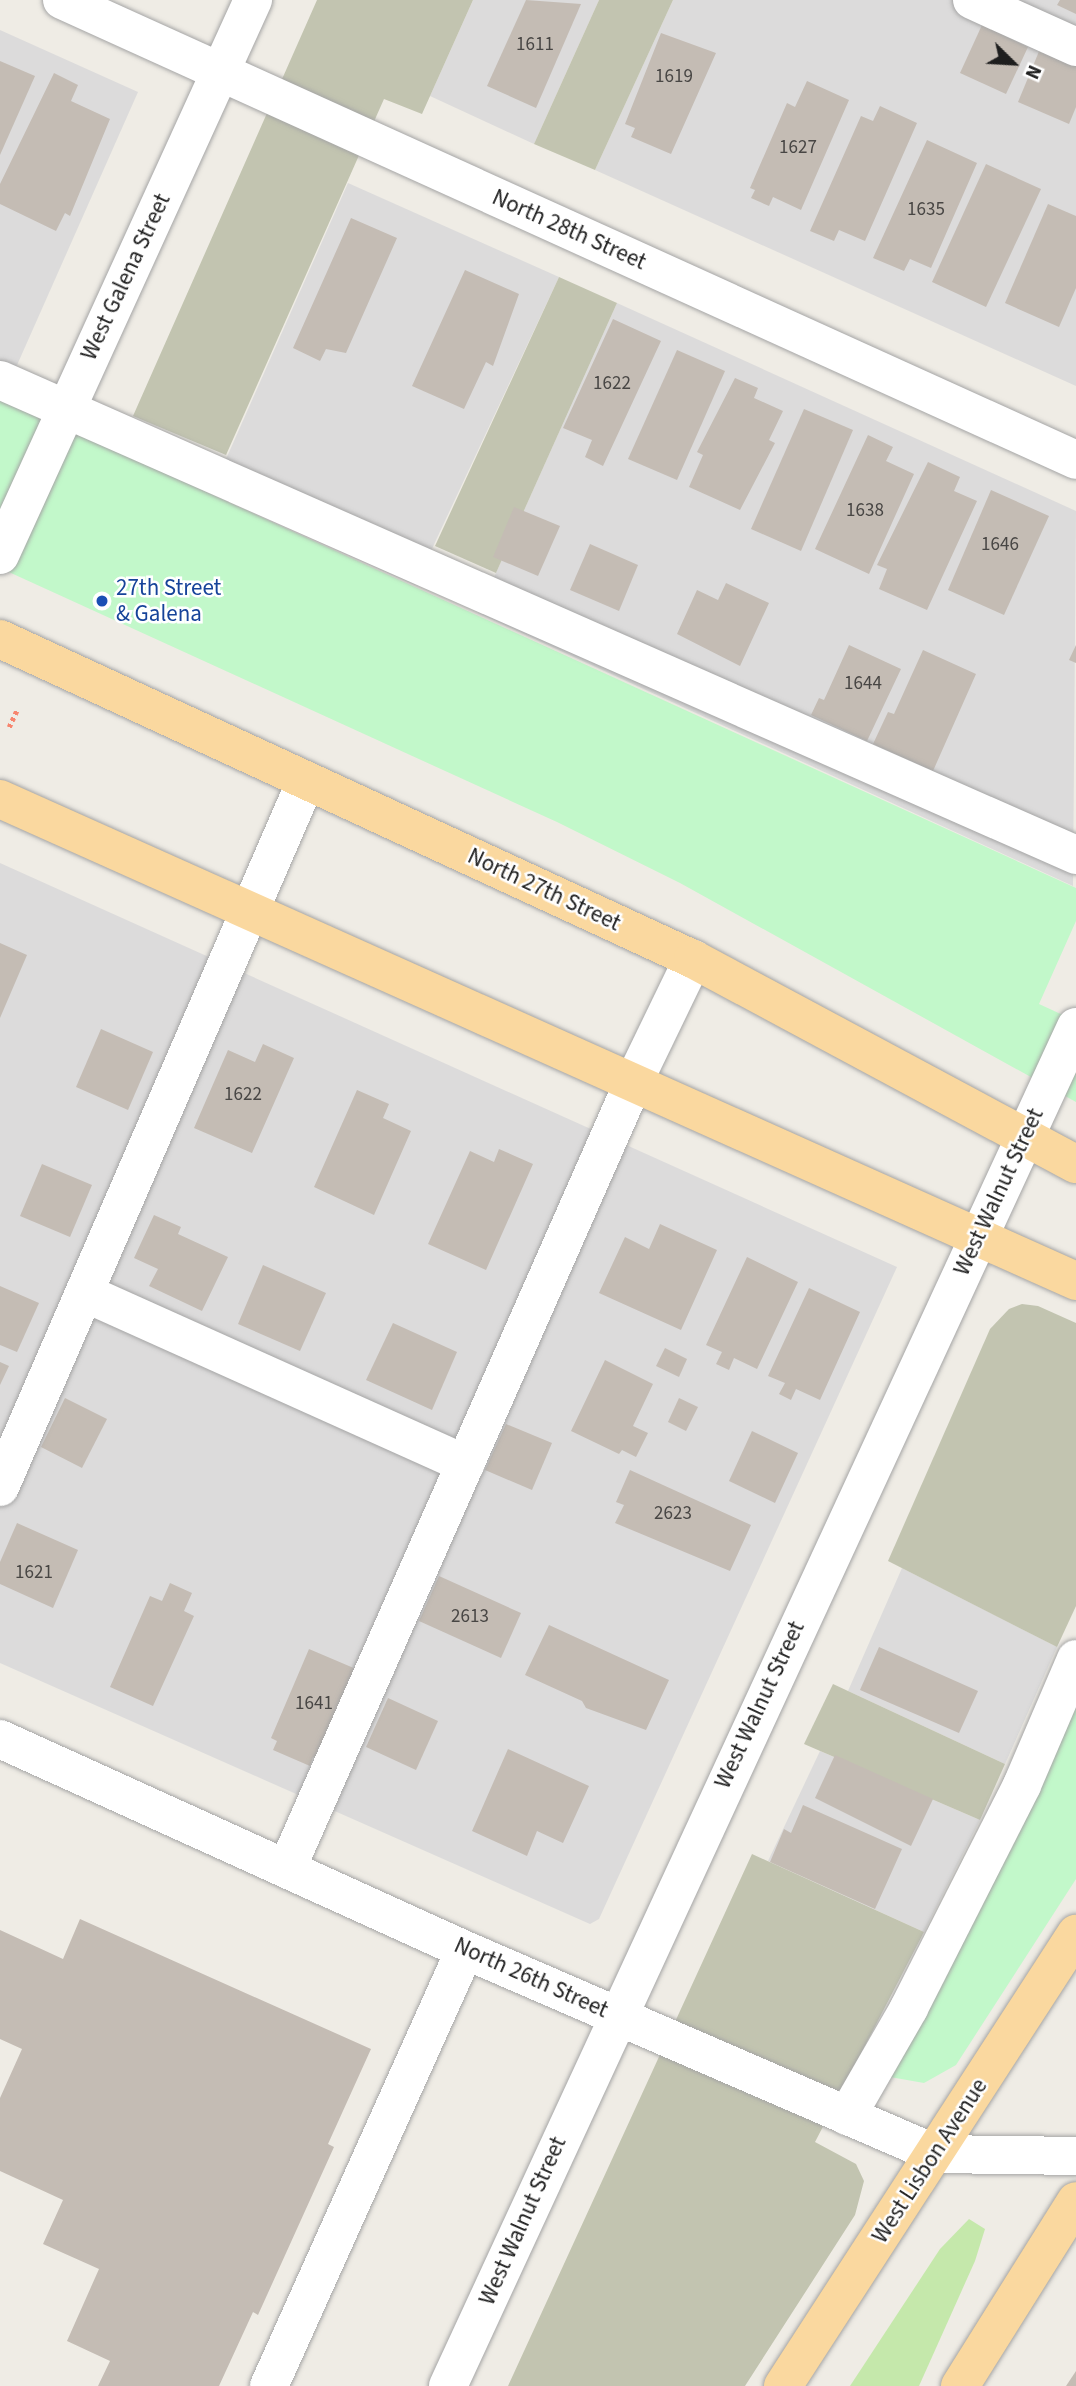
<!DOCTYPE html>
<html>
<head>
<meta charset="utf-8">
<style>
  body { margin:0 }
  #map { position:relative; width:1076px; height:2386px; overflow:hidden; background:#efece5; font-family:"Source Sans 3",sans-serif }
  div>[style] { position:absolute }
  [style*='--x'] { left:calc(var(--x)*1px); top:calc(var(--y)*1px); width:calc(var(--w)*1px); rotate:calc(var(--a)*1deg) }
  .residential>* { inset:0; background:#dcdbdb }
  .construction>* { inset:0; background:#c2c4b0 }
  .grass>* { inset:0; background:#c5e8ab }
  .park>* { inset:0; background:#c2f8ca }
  .building>* { inset:0; background:#c4bcb4 }
  .path>* { height:4.5px; margin-top:-2.25px; transform-origin:0; background:repeating-linear-gradient(90deg,#f7856e 0 3.5px,transparent 0 7px) }
  .roads { filter:drop-shadow(0 0 2px #a5a5a5) drop-shadow(0 0 2px #a5a5a5) }
  .minor>* { height:38px; margin:-19px; padding:0 19px; transform-origin:19px; border-radius:19px; background:#fff }
  .major>* { height:38px; margin:-19px; padding:0 19px; transform-origin:19px; border-radius:19px; background:#fad89f }
  .dots>* { width:19px; height:19px; translate:-50% -50%; box-sizing:border-box; border:4px solid #fff; border-radius:50% }
  span { translate:-50% -50%; white-space:nowrap; text-align:center; line-height:1.15; -webkit-text-stroke:5px #fff; paint-order:stroke }
  .number-label { font-size:19px; color:#484644 }
  .number-label span { -webkit-text-stroke-width:0 }
  .street-label { font-size:23px; color:#1e1e1e }
  .transit-label { font-size:23px; color:#164399 }
  .left { translate:0 -50%; text-align:left }
  .north { position:absolute; left:978px; top:28px; width:70px; height:70px; -webkit-text-stroke:5px #fff; paint-order:stroke; rotate:114deg; font-size:19px; font-weight:700; line-height:28px; text-align:center; color:#1e1e1e }
  .north::after { content:''; display:block; margin:auto; width:24px; height:32px; background:#1e1e1e; clip-path:polygon(50% 0,100% 100%,50% 72%,0 100%) }
</style>
</head>
<body>
<div id="map">
  <div class="residential">
    <div style="clip-path:polygon(473px 0,599px 0,534px 144px,430px 96px)"></div>
    <div style="clip-path:polygon(673px 0,1076px 0,1076px 386px,595px 170px)"></div>
    <div style="clip-path:polygon(0 30px,138px 92px,2px 399px,0 398px)"></div>
    <div style="clip-path:polygon(348px 183px,559px 277px,415px 585px,211px 493px)"></div>
    <div style="clip-path:polygon(617px 303px,1076px 511px,1073px 886px,478px 613px)"></div>
    <div style="clip-path:polygon(0 863px,897px 1267px,599px 1919px,590px 1924px,0 1663px)"></div>
    <div style="clip-path:polygon(902px 1568px,1057px 1647px,1005px 1764px,848px 1691px)"></div>
    <div style="clip-path:polygon(820px 1751px,980px 1820px,924px 1932px,768px 1861px)"></div>
  </div>
  <div class="construction">
    <div style="clip-path:polygon(317px 0,473px 0,422px 114px,384px 99px,226px 455px,133px 416px)"></div>
    <div style="clip-path:polygon(599px 0,673px 0,595px 170px,534px 144px)"></div>
    <div style="clip-path:polygon(559px 277px,617px 303px,496px 573px,435px 546px)"></div>
    <div style="clip-path:polygon(1022px 1304px,1038px 1306px,1076px 1323px,1076px 1606px,1057px 1647px,888px 1561px,990px 1329px,1009px 1309px)"></div>
    <div style="clip-path:polygon(833px 1684px,1005px 1764px,980px 1820px,804px 1744px)"></div>
    <div style="clip-path:polygon(752px 1854px,924px 1932px,815px 2142px,856px 2164px,864px 2181px,855px 2215px,745px 2386px,508px 2386px)"></div>
  </div>
  <div class="grass">
    <div style="clip-path:polygon(969px 2219px,985px 2229px,975px 2261px,919px 2386px,850px 2386px,940px 2249px)"></div>
  </div>
  <div class="park">
    <div style="clip-path:polygon(0 398px,1076px 888px,1076px 921px,1039px 1004px,1076px 1021px,1076px 1102px,680px 883px,557px 822px,0 568px)"></div>
    <div style="clip-path:polygon(1076px 1679px,1076px 1879px,956px 2065px,924px 2083px,890px 2077px)"></div>
  </div>
  <div class="building">
    <div style="clip-path:polygon(526px 0,581px 4px,536px 108px,487px 86px)"></div>
    <div style="clip-path:polygon(1060px 0,1076px 0,1076px 14px,1057px 5px)"></div>
    <div style="clip-path:polygon(982px 25px,1028px 47px,1006px 94px,960px 73px)"></div>
    <div style="clip-path:polygon(661px 33px,716px 53px,671px 154px,631px 137px,635px 128px,625px 124px)"></div>
    <div style="clip-path:polygon(1040px 49px,1076px 65px,1076px 107px,1069px 124px,1018px 102px)"></div>
    <div style="clip-path:polygon(0 61px,35px 76px,0 155px)"></div>
    <div style="clip-path:polygon(54px 73px,78px 85px,71px 101px,110px 119px,70px 216px,65px 213px,56px 231px,0 204px,0 184px)"></div>
    <div style="clip-path:polygon(807px 81px,849px 100px,801px 210px,773px 197px,769px 206px,751px 198px,755px 190px,750px 188px,787px 103px,795px 107px)"></div>
    <div style="clip-path:polygon(880px 106px,917px 123px,865px 241px,839px 230px,834px 241px,810px 231px,861px 116px,873px 121px)"></div>
    <div style="clip-path:polygon(927px 140px,977px 163px,931px 268px,910px 259px,904px 271px,873px 258px)"></div>
    <div style="clip-path:polygon(986px 164px,1041px 189px,986px 307px,932px 282px)"></div>
    <div style="clip-path:polygon(1048px 204px,1076px 216px,1076px 288px,1059px 327px,1005px 303px)"></div>
    <div style="clip-path:polygon(351px 218px,397px 238px,346px 353px,326px 349px,320px 361px,293px 348px)"></div>
    <div style="clip-path:polygon(465px 270px,519px 294px,493px 366px,486px 362px,464px 409px,412px 386px)"></div>
    <div style="clip-path:polygon(613px 319px,661px 341px,603px 466px,585px 457px,592px 440px,563px 428px)"></div>
    <div style="clip-path:polygon(677px 350px,725px 371px,677px 480px,628px 459px)"></div>
    <div style="clip-path:polygon(735px 378px,758px 388px,754px 398px,783px 411px,769px 440px,775px 443px,740px 510px,689px 487px,703px 455px,697px 452px)"></div>
    <div style="clip-path:polygon(804px 409px,853px 430px,801px 551px,751px 529px)"></div>
    <div style="clip-path:polygon(868px 435px,893px 447px,886px 461px,914px 474px,869px 574px,815px 549px)"></div>
    <div style="clip-path:polygon(928px 462px,960px 477px,954px 491px,977px 501px,927px 610px,879px 589px,887px 569px,877px 565px)"></div>
    <div style="clip-path:polygon(991px 490px,1049px 516px,1004px 615px,948px 590px)"></div>
    <div style="clip-path:polygon(514px 507px,560px 526px,538px 576px,493px 557px)"></div>
    <div style="clip-path:polygon(590px 544px,638px 565px,619px 611px,570px 590px)"></div>
    <div style="clip-path:polygon(726px 583px,769px 603px,740px 666px,677px 634px,697px 590px,718px 600px)"></div>
    <div style="clip-path:polygon(849px 645px,901px 669px,867px 741px,811px 715px,819px 698px,824px 700px)"></div>
    <div style="clip-path:polygon(1076px 645px,1076px 663px,1069px 660px)"></div>
    <div style="clip-path:polygon(923px 650px,976px 674px,933px 771px,873px 744px,888px 712px,894px 714px)"></div>
    <div style="clip-path:polygon(0 943px,27px 955px,0 1018px)"></div>
    <div style="clip-path:polygon(101px 1029px,153px 1052px,128px 1110px,76px 1087px)"></div>
    <div style="clip-path:polygon(263px 1044px,294px 1058px,252px 1153px,194px 1128px,228px 1050px,255px 1062px)"></div>
    <div style="clip-path:polygon(357px 1090px,389px 1104px,383px 1118px,411px 1131px,374px 1215px,314px 1187px)"></div>
    <div style="clip-path:polygon(499px 1149px,533px 1164px,486px 1270px,428px 1244px,470px 1151px,494px 1162px)"></div>
    <div style="clip-path:polygon(42px 1164px,92px 1185px,70px 1237px,20px 1216px)"></div>
    <div style="clip-path:polygon(154px 1215px,181px 1227px,178px 1234px,228px 1257px,202px 1311px,149px 1286px,158px 1269px,134px 1258px)"></div>
    <div style="clip-path:polygon(660px 1224px,717px 1250px,681px 1330px,599px 1293px,625px 1237px,649px 1249px)"></div>
    <div style="clip-path:polygon(747px 1257px,798px 1282px,757px 1369px,734px 1358px,729px 1370px,716px 1364px,722px 1352px,706px 1345px)"></div>
    <div style="clip-path:polygon(263px 1265px,326px 1293px,300px 1351px,238px 1324px)"></div>
    <div style="clip-path:polygon(0 1286px,39px 1303px,17px 1352px,0 1345px)"></div>
    <div style="clip-path:polygon(809px 1288px,860px 1312px,820px 1400px,796px 1389px,791px 1400px,779px 1394px,785px 1383px,768px 1376px)"></div>
    <div style="clip-path:polygon(393px 1323px,457px 1352px,432px 1410px,366px 1380px)"></div>
    <div style="clip-path:polygon(665px 1348px,687px 1359px,679px 1377px,656px 1366px)"></div>
    <div style="clip-path:polygon(605px 1360px,653px 1384px,633px 1426px,648px 1433px,636px 1457px,622px 1450px,619px 1454px,571px 1431px)"></div>
    <div style="clip-path:polygon(0 1362px,9px 1366px,0 1385px)"></div>
    <div style="clip-path:polygon(65px 1398px,107px 1419px,82px 1468px,41px 1447px)"></div>
    <div style="clip-path:polygon(679px 1398px,698px 1407px,686px 1431px,668px 1422px)"></div>
    <div style="clip-path:polygon(506px 1424px,552px 1443px,532px 1490px,485px 1470px)"></div>
    <div style="clip-path:polygon(752px 1431px,798px 1453px,775px 1503px,729px 1481px)"></div>
    <div style="clip-path:polygon(630px 1470px,751px 1525px,730px 1571px,615px 1523px,624px 1505px,616px 1502px)"></div>
    <div style="clip-path:polygon(17px 1523px,78px 1550px,53px 1608px,0 1584px,0 1562px)"></div>
    <div style="clip-path:polygon(439px 1576px,521px 1613px,501px 1658px,419px 1621px)"></div>
    <div style="clip-path:polygon(170px 1583px,192px 1593px,184px 1611px,194px 1616px,153px 1706px,110px 1687px,150px 1596px,162px 1601px)"></div>
    <div style="clip-path:polygon(549px 1625px,669px 1680px,646px 1730px,586px 1708px,582px 1701px,525px 1675px)"></div>
    <div style="clip-path:polygon(879px 1647px,978px 1691px,959px 1733px,860px 1690px)"></div>
    <div style="clip-path:polygon(309px 1649px,356px 1669px,318px 1759px,313px 1757px,310px 1766px,273px 1750px,277px 1741px,271px 1738px)"></div>
    <div style="clip-path:polygon(388px 1698px,438px 1721px,416px 1770px,366px 1747px)"></div>
    <div style="clip-path:polygon(508px 1749px,589px 1786px,563px 1843px,537px 1831px,527px 1856px,472px 1831px)"></div>
    <div style="clip-path:polygon(835px 1755px,933px 1799px,911px 1846px,815px 1798px)"></div>
    <div style="clip-path:polygon(803px 1805px,902px 1849px,875px 1909px,770px 1862px,784px 1829px,791px 1833px)"></div>
    <div style="clip-path:polygon(80px 1919px,371px 2049px,328px 2144px,334px 2147px,258px 2315px,253px 2312px,219px 2386px,98px 2386px,110px 2361px,67px 2341px,99px 2269px,43px 2244px,63px 2200px,0 2171px,0 2098px,22px 2049px,0 2039px,0 1930px,63px 1959px)"></div>
    <div style="clip-path:polygon(1076px 2371px,1076px 2386px,1066px 2386px)"></div>
  </div>
  <div class="path">
    <div style="--x:9;--y:727;--w:19;--a:-65"></div>
  </div>
  <div class="roads">
    <div class="minor">
      <div style="--x:62;--y:0;--w:1113;--a:24.4"></div>
      <div style="--x:972;--y:0;--w:114;--a:24.3"></div>
      <div style="--x:0;--y:380;--w:1176;--a:23.82"></div>
      <div style="--x:0;--y:555;--w:610;--a:-65.49"></div>
      <div style="--x:85;--y:1293;--w:417;--a:24.2"></div>
      <div style="--x:0;--y:1487;--w:769;--a:-66.57"></div>
      <div style="--x:0;--y:1739;--w:511;--a:24.41"></div>
      <div style="--x:465;--y:1950;--w:513;--a:23.42"></div>
      <div style="--x:936;--y:2154;--w:140;--a:0.8"></div>
      <div style="--x:287;--y:1868;--w:858;--a:-66.21"></div>
      <div style="--x:633;--y:1083;--w:138;--a:-64.2"></div>
      <div style="--x:847;--y:2116;--w:125;--a:-60.1"></div>
      <div style="--x:909;--y:2008;--w:250;--a:-63.1"></div>
      <div style="--x:1022;--y:1785;--w:137;--a:-66.8"></div>
      <div style="--x:269;--y:2386;--w:478;--a:-65.8"></div>
      <div style="--x:448;--y:2386;--w:1497;--a:-65.2"></div>
    </div>
    <div class="major">
      <div style="--x:0;--y:639;--w:763;--a:24.79"></div>
      <div style="--x:693;--y:959;--w:434;--a:28.2"></div>
      <div style="--x:0;--y:799;--w:1179;--a:24.13"></div>
      <div style="--x:783;--y:2386;--w:539;--a:-57.05"></div>
      <div style="--x:960;--y:2386;--w:218;--a:-57.9"></div>
    </div>
  </div>
  <div class="dots">
    <div style="left:102px;top:601px;background:#1a4fb4"></div>
  </div>
  <div class="number-label">
    <span style="left:535px;top:45px">1611</span>
    <span style="left:674px;top:77px">1619</span>
    <span style="left:798px;top:148px">1627</span>
    <span style="left:926px;top:210px">1635</span>
    <span style="left:612px;top:384px">1622</span>
    <span style="left:865px;top:511px">1638</span>
    <span style="left:1000px;top:545px">1646</span>
    <span style="left:863px;top:684px">1644</span>
    <span style="left:243px;top:1095px">1622</span>
    <span style="left:673px;top:1514px">2623</span>
    <span style="left:34px;top:1573px">1621</span>
    <span style="left:470px;top:1617px">2613</span>
    <span style="left:314px;top:1704px">1641</span>
  </div>
  <div class="street-label">
    <span style="left:569px;top:230px;rotate:24deg">North 28th Street</span>
    <span style="left:126px;top:277px;rotate:-65deg">West Galena Street</span>
    <span style="left:544px;top:890px;rotate:25deg">North 27th Street</span>
    <span style="left:999px;top:1192px;rotate:-65deg">West Walnut Street</span>
    <span style="left:760px;top:1705px;rotate:-65deg">West Walnut Street</span>
    <span style="left:531px;top:1978px;rotate:24deg">North 26th Street</span>
    <span style="left:930px;top:2161px;rotate:-57deg">West Lisbon Avenue</span>
    <span style="left:523px;top:2221px;rotate:-66deg">West Walnut Street</span>
  </div>
  <div class="transit-label">
    <span class="left" style="left:116px;top:601px">27th Street<br>&amp; Galena</span>
  </div>
  <div class="north">N</div>
</div>
</body>
</html>
